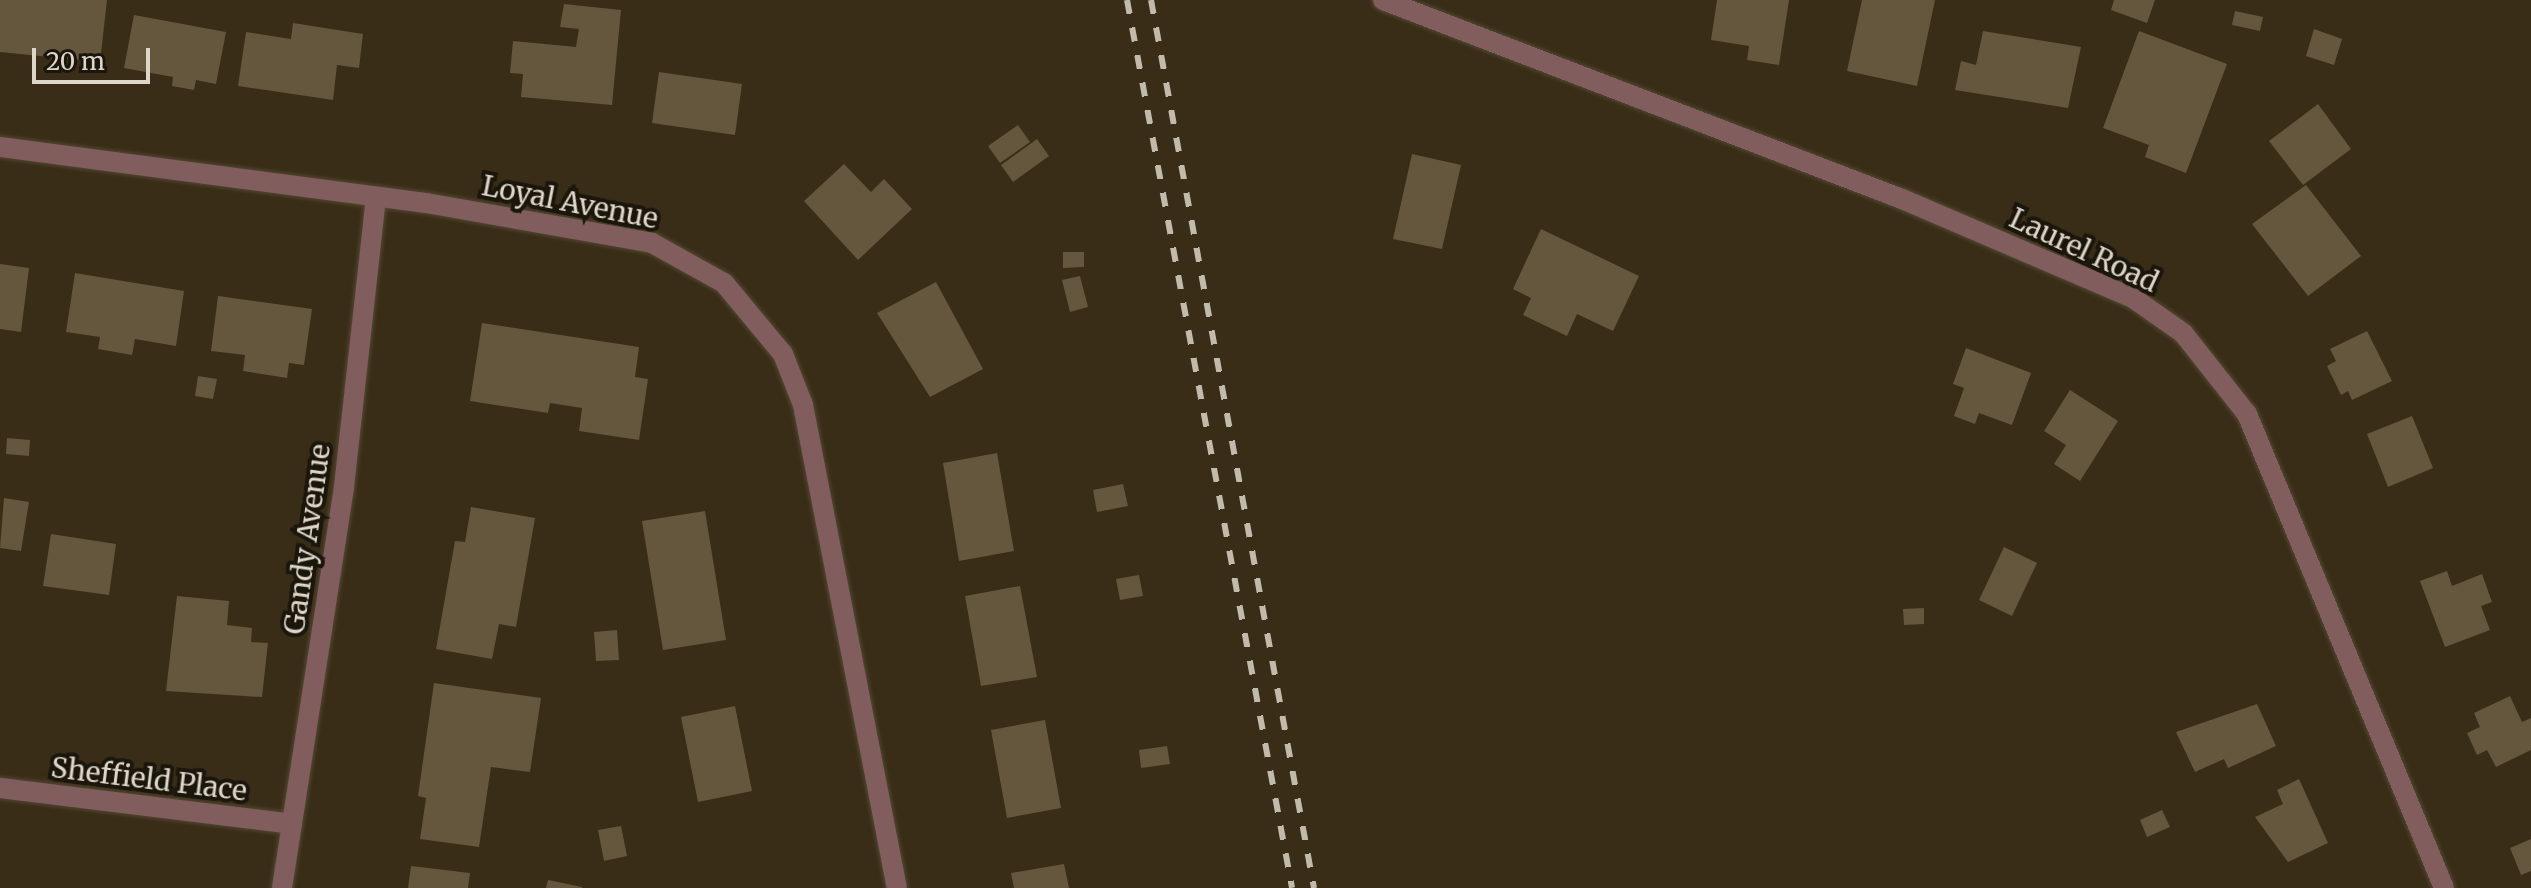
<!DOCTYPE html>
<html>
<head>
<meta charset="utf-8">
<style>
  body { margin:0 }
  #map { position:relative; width:2531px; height:888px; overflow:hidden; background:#392d17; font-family:Merriweather,serif }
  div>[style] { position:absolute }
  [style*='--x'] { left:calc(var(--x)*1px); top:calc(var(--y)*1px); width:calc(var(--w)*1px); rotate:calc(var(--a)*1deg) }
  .building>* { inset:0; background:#64573d }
  .roads { filter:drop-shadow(0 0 2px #534833) drop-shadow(0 0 2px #534833) }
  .minor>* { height:20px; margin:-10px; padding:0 10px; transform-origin:10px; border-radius:10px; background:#815e5d }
  .rail>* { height:6px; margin-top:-3px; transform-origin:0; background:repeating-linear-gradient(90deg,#c2baab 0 14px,transparent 0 28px) }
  span { translate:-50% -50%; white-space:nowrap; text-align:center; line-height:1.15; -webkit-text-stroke:8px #1b160c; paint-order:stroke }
  .street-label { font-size:28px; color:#ded7c9 }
  .scale { position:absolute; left:32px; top:48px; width:118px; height:36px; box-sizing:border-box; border:4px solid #ded7c9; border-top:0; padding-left:10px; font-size:24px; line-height:28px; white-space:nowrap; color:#ded7c9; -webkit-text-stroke:6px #1b160c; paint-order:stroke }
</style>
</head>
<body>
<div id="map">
  <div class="building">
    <div style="clip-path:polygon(0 0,107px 0,100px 62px,0 52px)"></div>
    <div style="clip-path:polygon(1717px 0,1789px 0,1779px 65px,1747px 60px,1749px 46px,1711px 40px)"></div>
    <div style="clip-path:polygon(1862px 0,1935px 0,1917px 86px,1847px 71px)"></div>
    <div style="clip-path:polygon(2114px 0,2155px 0,2147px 23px,2111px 10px)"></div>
    <div style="clip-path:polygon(564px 4px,621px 10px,612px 105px,521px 97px,523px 74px,510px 73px,513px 41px,576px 47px,579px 29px,560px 27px)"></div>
    <div style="clip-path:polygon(2235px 11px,2263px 17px,2260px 31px,2232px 25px)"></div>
    <div style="clip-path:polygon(134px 15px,226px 32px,216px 84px,196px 80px,194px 90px,172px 86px,173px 77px,124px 68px)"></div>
    <div style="clip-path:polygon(293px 23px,363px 34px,359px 68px,337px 65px,333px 100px,238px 86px,246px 32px,291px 39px)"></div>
    <div style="clip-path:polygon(2314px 29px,2342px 39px,2334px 65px,2306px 56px)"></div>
    <div style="clip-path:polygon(1983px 31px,2081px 47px,2068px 108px,1955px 90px,1961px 61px,1976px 65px)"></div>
    <div style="clip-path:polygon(2139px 31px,2227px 64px,2186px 173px,2145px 157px,2149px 145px,2103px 128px)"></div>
    <div style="clip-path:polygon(659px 72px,742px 84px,735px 135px,652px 123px)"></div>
    <div style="clip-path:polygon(2318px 104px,2351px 149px,2303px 185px,2269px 141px)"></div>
    <div style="clip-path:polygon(1018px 125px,1030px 142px,1000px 163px,988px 146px)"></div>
    <div style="clip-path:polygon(1037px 139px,1049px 156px,1013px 182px,1001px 165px)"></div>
    <div style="clip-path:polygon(1412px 154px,1461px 165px,1442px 249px,1393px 239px)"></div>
    <div style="clip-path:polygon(844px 164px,871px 192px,884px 179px,912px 209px,858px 260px,804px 201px)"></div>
    <div style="clip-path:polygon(2306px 185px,2361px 256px,2308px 296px,2252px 224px)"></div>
    <div style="clip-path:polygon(1541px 229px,1639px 276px,1613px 331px,1577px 314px,1567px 336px,1523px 315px,1531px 298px,1513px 289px)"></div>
    <div style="clip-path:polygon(1063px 252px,1084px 252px,1084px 267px,1063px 268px)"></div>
    <div style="clip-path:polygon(0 264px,29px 268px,21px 332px,0 329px)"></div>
    <div style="clip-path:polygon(75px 273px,184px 291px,176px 346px,135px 339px,132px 355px,98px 349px,100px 337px,66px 332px)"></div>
    <div style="clip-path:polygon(1080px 276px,1088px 307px,1070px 312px,1062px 280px)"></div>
    <div style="clip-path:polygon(936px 282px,983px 369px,930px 397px,877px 313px)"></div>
    <div style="clip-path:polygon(218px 296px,312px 309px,304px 365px,289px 363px,287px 378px,243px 371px,245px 355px,211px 351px)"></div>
    <div style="clip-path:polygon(482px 323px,639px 347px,635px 377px,648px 379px,639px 440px,579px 431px,582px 408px,550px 403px,548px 413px,470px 401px)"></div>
    <div style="clip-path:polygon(2367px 331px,2392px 381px,2352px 400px,2348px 391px,2341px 395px,2327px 366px,2336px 361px,2330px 349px)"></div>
    <div style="clip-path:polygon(1966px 348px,2031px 373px,2012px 425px,1979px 413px,1975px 424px,1954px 416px,1964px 388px,1953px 384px)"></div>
    <div style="clip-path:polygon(198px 376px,217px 379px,213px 399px,195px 396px)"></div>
    <div style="clip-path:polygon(2070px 390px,2118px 421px,2080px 481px,2054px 464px,2066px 445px,2044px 431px)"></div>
    <div style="clip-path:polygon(2412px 416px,2433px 468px,2388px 487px,2367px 434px)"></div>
    <div style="clip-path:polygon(7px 438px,30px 440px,29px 456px,6px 454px)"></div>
    <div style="clip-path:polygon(997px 453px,1014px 551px,959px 561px,943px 463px)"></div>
    <div style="clip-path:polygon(1123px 484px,1128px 506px,1097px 512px,1093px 490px)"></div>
    <div style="clip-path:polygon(4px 498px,29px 502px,21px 551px,0 548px)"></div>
    <div style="clip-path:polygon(471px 507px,535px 518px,516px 627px,499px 624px,492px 659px,436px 649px,455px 541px,465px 542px)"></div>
    <div style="clip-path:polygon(705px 511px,726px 640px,663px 650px,642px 521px)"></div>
    <div style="clip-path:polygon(51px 534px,116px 544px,109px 595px,43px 586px)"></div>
    <div style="clip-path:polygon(2004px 547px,2037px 563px,2012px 616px,1979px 600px)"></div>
    <div style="clip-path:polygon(2447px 571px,2452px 586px,2482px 574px,2492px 602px,2481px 606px,2490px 630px,2445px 647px,2420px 581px)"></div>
    <div style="clip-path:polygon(1139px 575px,1143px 596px,1120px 600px,1116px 579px)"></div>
    <div style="clip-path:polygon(1020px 586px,1037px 677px,981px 686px,965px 596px)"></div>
    <div style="clip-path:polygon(177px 596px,229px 601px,227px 625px,252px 628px,251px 642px,268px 643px,262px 697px,166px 691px)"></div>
    <div style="clip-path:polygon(1924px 608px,1924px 624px,1904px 625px,1903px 609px)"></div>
    <div style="clip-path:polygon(617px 630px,619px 660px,596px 661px,594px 632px)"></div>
    <div style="clip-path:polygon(434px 683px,541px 698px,530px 772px,491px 767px,479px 847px,420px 839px,426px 798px,418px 796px)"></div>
    <div style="clip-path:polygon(2510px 696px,2522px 722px,2531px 718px,2531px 750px,2496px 767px,2487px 750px,2477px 755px,2467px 733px,2480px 727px,2474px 713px)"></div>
    <div style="clip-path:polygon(2257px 704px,2276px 746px,2228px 768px,2224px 759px,2195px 772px,2176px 732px)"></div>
    <div style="clip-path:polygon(735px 706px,752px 791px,698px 802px,681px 717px)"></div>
    <div style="clip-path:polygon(1045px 720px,1061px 808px,1007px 818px,991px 730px)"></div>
    <div style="clip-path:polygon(1167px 746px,1170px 764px,1141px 768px,1139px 750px)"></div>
    <div style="clip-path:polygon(2299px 779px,2328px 843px,2288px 862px,2255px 817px,2283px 804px,2277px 790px)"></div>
    <div style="clip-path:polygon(2162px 810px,2170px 827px,2147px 837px,2140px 820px)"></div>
    <div style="clip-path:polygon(621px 826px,627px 856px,604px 861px,598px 830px)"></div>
    <div style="clip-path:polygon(2531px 839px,2531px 871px,2521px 875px,2510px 848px)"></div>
    <div style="clip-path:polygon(1064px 864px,1069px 888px,1014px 888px,1011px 873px)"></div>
    <div style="clip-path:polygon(411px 866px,470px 873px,468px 888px,408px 888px)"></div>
    <div style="clip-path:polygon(548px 880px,582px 887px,582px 888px,546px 888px)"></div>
  </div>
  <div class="roads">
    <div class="minor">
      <div style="--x:1383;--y:0;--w:556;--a:20.98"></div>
      <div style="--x:1902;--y:199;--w:251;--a:23.2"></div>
      <div style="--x:2133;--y:298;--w:61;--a:35"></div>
      <div style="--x:2183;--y:333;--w:103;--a:51.7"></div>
      <div style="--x:2247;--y:414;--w:513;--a:67.43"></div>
      <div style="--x:0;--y:147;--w:430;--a:7.5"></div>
      <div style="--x:426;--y:203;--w:230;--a:10"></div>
      <div style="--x:652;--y:243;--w:82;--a:29.1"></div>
      <div style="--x:724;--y:283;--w:92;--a:50.3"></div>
      <div style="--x:783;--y:354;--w:55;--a:68.6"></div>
      <div style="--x:803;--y:405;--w:492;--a:79"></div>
      <div style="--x:0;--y:788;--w:294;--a:7"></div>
      <div style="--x:282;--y:888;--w:406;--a:-81.2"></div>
      <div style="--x:344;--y:487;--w:292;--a:-83.7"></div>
    </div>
  </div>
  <div class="rail">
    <div style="--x:1127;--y:0;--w:903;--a:79.47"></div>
    <div style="--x:1151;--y:0;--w:903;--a:79.6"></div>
  </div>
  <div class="street-label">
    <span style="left:570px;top:202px;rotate:11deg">Loyal Avenue</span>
    <span style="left:2084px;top:250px;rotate:25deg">Laurel Road</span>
    <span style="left:307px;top:539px;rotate:-82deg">Gandy Avenue</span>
    <span style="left:149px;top:779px;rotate:7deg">Sheffield Place</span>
  </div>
  <div class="scale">20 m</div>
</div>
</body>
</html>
